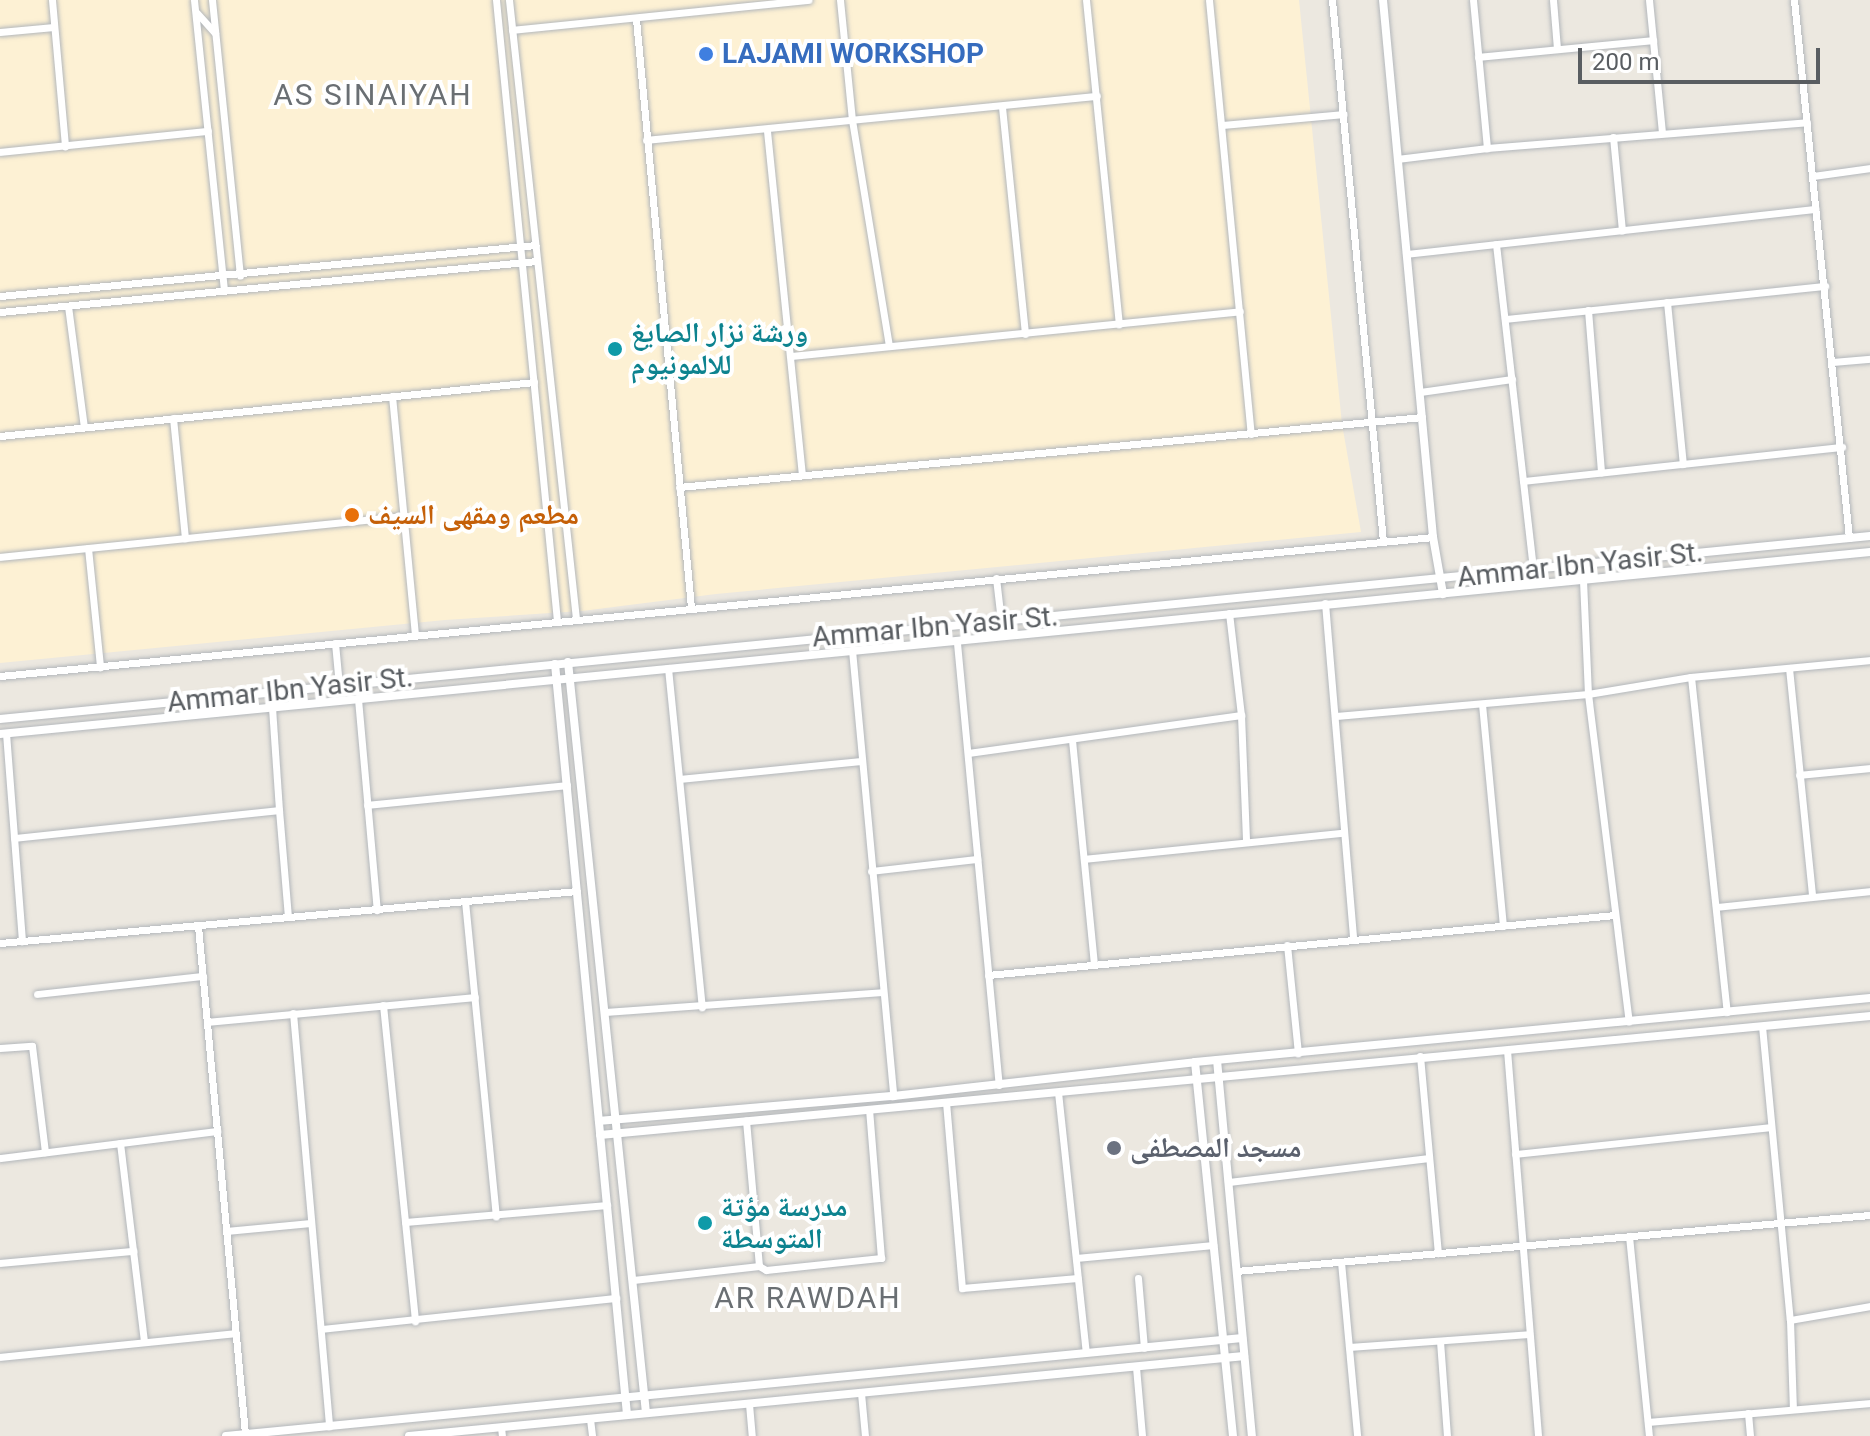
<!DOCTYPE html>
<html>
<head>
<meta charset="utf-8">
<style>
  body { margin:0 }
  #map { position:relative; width:1870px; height:1436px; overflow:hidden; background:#ece8e0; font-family:Roboto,"Noto Naskh Arabic",sans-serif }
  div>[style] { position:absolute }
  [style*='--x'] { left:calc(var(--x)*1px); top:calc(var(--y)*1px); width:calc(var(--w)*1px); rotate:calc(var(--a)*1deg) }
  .commercial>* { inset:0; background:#fdf1d4 }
  .roads { filter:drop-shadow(0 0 2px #b3b7bb) drop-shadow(0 0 2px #b3b7bb) }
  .minor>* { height:7px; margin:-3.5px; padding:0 3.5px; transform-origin:3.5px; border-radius:3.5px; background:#fff }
  .tertiary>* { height:8px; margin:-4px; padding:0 4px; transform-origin:4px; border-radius:4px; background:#fff }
  .dots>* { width:22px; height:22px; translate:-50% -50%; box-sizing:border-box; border:4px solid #fff; border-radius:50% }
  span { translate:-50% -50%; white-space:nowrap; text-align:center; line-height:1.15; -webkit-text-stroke:8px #fff; paint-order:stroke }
  .shop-label { font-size:28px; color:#366cbe; font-weight:700 }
  .left { translate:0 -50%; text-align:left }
  .culture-label { font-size:28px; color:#0d838f; font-weight:700 }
  .food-label { font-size:28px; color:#c56008; font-weight:700 }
  .street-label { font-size:28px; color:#595d61 }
  .worship-label { font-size:28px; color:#5b616d; font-weight:700 }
  .neighbourhood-label { font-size:30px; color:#6a6f73; letter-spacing:2px }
  .scale { position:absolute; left:1578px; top:48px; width:242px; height:36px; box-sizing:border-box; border:4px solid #595d61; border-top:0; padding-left:10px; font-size:24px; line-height:28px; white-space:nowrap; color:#595d61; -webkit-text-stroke:6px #fff; paint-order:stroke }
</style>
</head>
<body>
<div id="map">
  <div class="commercial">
    <div style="clip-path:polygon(0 0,1299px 0,1342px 424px,1361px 532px,716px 594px,582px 611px,445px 620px,0 663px)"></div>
  </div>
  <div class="roads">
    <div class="minor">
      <div style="--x:52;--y:0;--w:147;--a:84.9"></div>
      <div style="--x:194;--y:0;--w:291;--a:84.1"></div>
      <div style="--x:212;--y:0;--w:277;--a:84.2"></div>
      <div style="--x:496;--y:0;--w:624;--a:84.39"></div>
      <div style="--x:509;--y:0;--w:623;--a:83.82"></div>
      <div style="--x:840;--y:0;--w:121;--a:84.3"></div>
      <div style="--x:852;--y:120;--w:228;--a:80.7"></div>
      <div style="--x:1086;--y:0;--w:326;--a:84.2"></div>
      <div style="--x:1209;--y:0;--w:436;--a:84.5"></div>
      <div style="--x:1332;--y:0;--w:544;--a:84.62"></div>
      <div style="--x:1473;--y:0;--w:149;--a:84.6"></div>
      <div style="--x:1553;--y:0;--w:49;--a:85.3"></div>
      <div style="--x:1649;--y:0;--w:133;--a:84.4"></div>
      <div style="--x:1794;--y:0;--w:541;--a:84.16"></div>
      <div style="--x:197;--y:13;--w:27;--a:48"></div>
      <div style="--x:636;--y:19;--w:591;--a:84.66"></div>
      <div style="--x:512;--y:30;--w:298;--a:-5.8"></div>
      <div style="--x:0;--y:32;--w:54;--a:-5.3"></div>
      <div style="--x:1478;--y:57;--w:176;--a:-5.5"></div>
      <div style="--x:1002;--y:107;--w:228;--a:84.2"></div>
      <div style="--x:1223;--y:125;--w:121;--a:-5.2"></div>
      <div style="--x:767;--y:131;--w:346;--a:84.2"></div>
      <div style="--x:1613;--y:137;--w:94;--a:84.5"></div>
      <div style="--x:646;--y:140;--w:453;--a:-5.6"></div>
      <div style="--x:0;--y:152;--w:209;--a:-5.8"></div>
      <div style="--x:1397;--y:159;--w:91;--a:-7"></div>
      <div style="--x:1487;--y:148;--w:321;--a:-4.6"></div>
      <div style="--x:1813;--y:176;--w:58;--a:-8"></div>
      <div style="--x:1496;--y:244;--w:327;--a:83.5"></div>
      <div style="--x:1406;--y:254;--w:412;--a:-6.3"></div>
      <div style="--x:0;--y:296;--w:538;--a:-5.44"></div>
      <div style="--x:1667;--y:302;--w:163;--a:84.4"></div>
      <div style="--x:68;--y:306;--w:122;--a:82.5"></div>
      <div style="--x:1588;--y:310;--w:163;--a:85.4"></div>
      <div style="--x:0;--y:312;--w:539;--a:-5.43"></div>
      <div style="--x:1505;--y:319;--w:322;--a:-5.9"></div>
      <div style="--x:792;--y:356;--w:450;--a:-5.7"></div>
      <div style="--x:1833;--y:362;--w:37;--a:-5"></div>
      <div style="--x:1420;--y:392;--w:93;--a:-8"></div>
      <div style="--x:392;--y:396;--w:240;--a:84.5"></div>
      <div style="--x:173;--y:418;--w:121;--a:84.3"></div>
      <div style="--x:0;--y:436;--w:537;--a:-5.77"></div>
      <div style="--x:1523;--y:481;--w:321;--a:-6.1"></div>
      <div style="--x:679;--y:487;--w:746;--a:-5.38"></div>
      <div style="--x:88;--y:548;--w:120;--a:84.2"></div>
      <div style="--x:0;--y:557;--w:405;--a:-5.8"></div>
      <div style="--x:996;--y:578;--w:43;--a:83.4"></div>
      <div style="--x:1583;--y:580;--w:114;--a:87.5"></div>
      <div style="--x:1588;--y:694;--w:330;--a:82.9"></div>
      <div style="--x:1325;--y:603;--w:337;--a:85.2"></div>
      <div style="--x:1229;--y:613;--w:103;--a:83.3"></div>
      <div style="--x:1241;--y:715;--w:126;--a:87.7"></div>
      <div style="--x:335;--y:643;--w:42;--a:84.6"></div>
      <div style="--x:957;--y:643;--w:444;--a:84.6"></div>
      <div style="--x:852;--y:650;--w:448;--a:84.7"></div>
      <div style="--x:668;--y:668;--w:341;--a:84.3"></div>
      <div style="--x:1789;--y:668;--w:229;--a:84.2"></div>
      <div style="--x:0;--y:676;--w:1440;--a:-5.54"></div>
      <div style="--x:1691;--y:677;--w:337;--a:83.9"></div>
      <div style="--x:358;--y:699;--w:212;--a:84.9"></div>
      <div style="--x:1482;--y:704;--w:223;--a:84.6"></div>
      <div style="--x:1336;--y:716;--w:253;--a:-5"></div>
      <div style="--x:1588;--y:694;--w:104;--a:-9.4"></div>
      <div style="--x:1691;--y:677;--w:180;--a:-5.4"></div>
      <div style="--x:6;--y:733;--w:209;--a:85.6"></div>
      <div style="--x:1072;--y:740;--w:225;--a:84.4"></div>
      <div style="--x:968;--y:753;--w:276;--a:-7.9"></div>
      <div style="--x:1799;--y:775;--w:71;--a:-5.6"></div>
      <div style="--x:680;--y:779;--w:181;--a:-5.7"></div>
      <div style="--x:367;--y:805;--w:201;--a:-5.7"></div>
      <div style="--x:279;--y:810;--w:107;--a:85.2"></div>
      <div style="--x:14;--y:838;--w:266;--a:-6"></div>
      <div style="--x:279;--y:810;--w:103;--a:-93.9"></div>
      <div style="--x:1084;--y:859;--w:259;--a:-5.8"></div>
      <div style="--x:871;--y:871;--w:107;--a:-6.5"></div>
      <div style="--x:465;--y:901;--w:317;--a:84.4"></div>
      <div style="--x:1716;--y:907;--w:155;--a:-5.9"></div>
      <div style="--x:198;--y:926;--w:510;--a:84.71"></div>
      <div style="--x:0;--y:943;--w:579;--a:-5.15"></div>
      <div style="--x:1287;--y:945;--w:109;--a:84.2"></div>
      <div style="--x:988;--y:975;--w:629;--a:-5.47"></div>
      <div style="--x:37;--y:994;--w:167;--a:-6.2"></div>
      <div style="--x:383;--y:1005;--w:318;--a:84.2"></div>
      <div style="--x:605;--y:1012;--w:278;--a:-4.1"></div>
      <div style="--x:293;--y:1013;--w:415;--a:85"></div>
      <div style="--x:207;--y:1022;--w:269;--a:-5.3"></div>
      <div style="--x:1762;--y:1026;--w:295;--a:84.6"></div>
      <div style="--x:1790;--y:1320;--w:89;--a:88.1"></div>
      <div style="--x:0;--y:1048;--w:32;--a:-4"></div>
      <div style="--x:32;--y:1046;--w:107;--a:83"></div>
      <div style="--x:1507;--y:1050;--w:387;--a:85.4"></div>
      <div style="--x:1420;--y:1056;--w:198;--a:84.8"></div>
      <div style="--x:1058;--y:1092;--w:262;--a:83.9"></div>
      <div style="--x:946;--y:1102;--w:187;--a:85.1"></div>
      <div style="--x:962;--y:1288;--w:116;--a:-4.9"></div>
      <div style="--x:120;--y:1143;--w:200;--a:83.1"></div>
      <div style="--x:1515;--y:1154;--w:257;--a:-6"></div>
      <div style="--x:0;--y:1158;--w:219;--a:-7.1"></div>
      <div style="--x:1228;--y:1182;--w:201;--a:-6.8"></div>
      <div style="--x:405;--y:1222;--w:203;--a:-4.8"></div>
      <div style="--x:226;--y:1231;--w:85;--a:-5.4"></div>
      <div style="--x:1629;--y:1236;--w:201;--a:84.3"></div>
      <div style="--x:1076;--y:1258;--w:138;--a:-5.4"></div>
      <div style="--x:1341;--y:1262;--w:175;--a:84.7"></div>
      <div style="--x:0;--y:1263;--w:134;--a:-5.2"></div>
      <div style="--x:759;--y:1266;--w:8;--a:30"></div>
      <div style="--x:766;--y:1270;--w:116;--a:-6"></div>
      <div style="--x:881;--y:1258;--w:149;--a:-94.6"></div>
      <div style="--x:1236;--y:1271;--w:636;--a:-5.05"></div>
      <div style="--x:1138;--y:1278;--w:70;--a:85.1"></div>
      <div style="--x:633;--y:1280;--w:127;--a:-6.3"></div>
      <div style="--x:759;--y:1266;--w:146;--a:-95.1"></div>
      <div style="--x:1790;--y:1320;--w:81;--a:-9.9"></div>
      <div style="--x:321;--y:1329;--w:297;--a:-6"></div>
      <div style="--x:1440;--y:1341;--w:95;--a:85.8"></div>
      <div style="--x:1349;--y:1347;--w:180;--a:-4.1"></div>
      <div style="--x:0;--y:1357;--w:237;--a:-5.8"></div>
      <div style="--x:1136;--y:1367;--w:69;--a:85"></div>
      <div style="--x:861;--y:1393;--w:43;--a:84.7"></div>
      <div style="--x:749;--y:1404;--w:32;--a:85"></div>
      <div style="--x:1748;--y:1413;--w:23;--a:85"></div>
      <div style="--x:590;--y:1419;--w:17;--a:83"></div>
      <div style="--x:1648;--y:1422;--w:223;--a:-4.9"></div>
      <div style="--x:501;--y:1427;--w:9;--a:84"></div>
    </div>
    <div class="tertiary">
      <div style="--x:1383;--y:0;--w:539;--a:84.68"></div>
      <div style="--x:1433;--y:537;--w:58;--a:80"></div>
      <div style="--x:568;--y:662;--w:755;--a:84.07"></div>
      <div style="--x:555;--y:664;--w:754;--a:84.52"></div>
      <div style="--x:0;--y:719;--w:1879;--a:-5.59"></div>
      <div style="--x:0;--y:734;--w:1879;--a:-5.56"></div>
      <div style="--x:1217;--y:1060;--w:378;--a:84.7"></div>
      <div style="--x:1195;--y:1062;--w:376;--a:84.2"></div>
      <div style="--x:599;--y:1121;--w:295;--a:-4.9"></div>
      <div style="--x:893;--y:1096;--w:304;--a:-6.4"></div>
      <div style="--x:1195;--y:1062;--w:678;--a:-5.42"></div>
      <div style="--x:600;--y:1135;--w:1276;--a:-5.35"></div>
      <div style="--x:226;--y:1436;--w:1021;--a:-5.51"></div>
      <div style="--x:409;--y:1436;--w:839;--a:-5.47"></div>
    </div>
  </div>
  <div class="dots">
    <div style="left:706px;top:54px;background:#3f7fe0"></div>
    <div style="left:615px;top:349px;background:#0f9aa8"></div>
    <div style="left:352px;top:515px;background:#e8710a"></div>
    <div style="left:1114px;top:1148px;background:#6b7280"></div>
    <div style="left:705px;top:1223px;background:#0f9aa8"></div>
  </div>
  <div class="shop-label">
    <span class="left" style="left:722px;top:54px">LAJAMI WORKSHOP</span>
  </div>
  <div class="culture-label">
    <span class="left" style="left:631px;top:349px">ورشة نزار الصايغ<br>للالمونيوم</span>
    <span class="left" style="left:721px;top:1223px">مدرسة مؤتة<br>المتوسطة</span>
  </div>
  <div class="food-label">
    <span class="left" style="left:368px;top:515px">مطعم ومقهى السيف</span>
  </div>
  <div class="street-label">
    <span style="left:1580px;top:565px;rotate:-6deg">Ammar Ibn Yasir St.</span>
    <span style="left:935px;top:627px;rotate:-5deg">Ammar Ibn Yasir St.</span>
    <span style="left:290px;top:690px;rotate:-6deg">Ammar Ibn Yasir St.</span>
  </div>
  <div class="worship-label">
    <span class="left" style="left:1130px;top:1148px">مسجد المصطفى</span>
  </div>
  <div class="neighbourhood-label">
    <span style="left:373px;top:95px">AS SINAIYAH</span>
    <span style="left:808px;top:1298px">AR RAWDAH</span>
  </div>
  <div class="scale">200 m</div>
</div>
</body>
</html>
